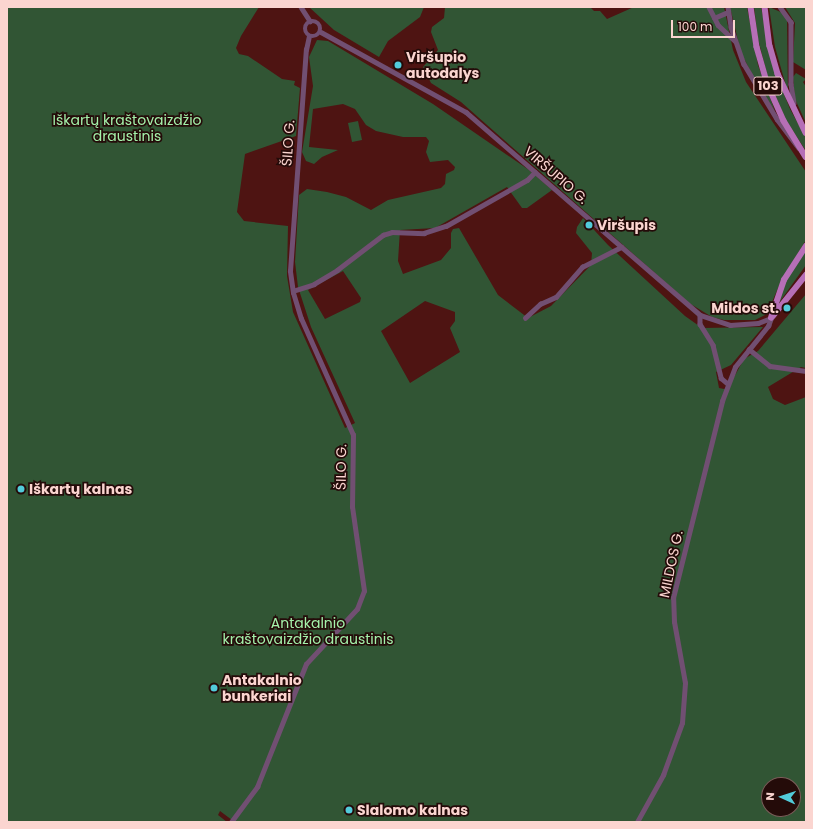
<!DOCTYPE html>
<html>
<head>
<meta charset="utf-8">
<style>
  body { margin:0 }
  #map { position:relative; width:813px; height:829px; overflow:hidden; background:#4e1412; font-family:Poppins,sans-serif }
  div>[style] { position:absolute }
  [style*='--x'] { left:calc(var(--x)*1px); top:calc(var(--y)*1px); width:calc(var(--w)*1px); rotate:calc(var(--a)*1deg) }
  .green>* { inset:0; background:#315534 }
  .minor>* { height:4.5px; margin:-2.25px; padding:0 2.25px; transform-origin:2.25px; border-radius:2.25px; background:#714f72 }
  .minor>.ring { margin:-2.25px; padding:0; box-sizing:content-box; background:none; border:4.5px solid #714f72; border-radius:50% }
  .major>* { height:5.5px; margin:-2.75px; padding:0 2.75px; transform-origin:2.75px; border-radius:2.75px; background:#b66fb7 }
  .dots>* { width:11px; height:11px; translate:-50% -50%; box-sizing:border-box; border:2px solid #240b09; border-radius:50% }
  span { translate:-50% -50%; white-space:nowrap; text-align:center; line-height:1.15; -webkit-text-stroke:3.5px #240b09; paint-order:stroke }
  .shield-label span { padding:1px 3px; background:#240b09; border:1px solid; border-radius:3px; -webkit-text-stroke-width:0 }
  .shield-label { font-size:13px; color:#fbd5d0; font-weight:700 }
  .poi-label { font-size:14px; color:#fbd5d0; font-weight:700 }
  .left { translate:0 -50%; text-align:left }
  .right { translate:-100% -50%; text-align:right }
  .park-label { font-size:14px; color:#a4f1aa }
  .street-label { font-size:14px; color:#fbd5d0 }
  .frame { position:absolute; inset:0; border:8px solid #fbd5d0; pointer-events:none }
  .north { position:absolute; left:761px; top:777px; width:40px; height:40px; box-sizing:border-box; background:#240b09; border:1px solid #7a5c59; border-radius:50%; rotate:273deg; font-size:11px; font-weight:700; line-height:16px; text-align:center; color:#fbd5d0 }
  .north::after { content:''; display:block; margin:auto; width:14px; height:18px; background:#52cbda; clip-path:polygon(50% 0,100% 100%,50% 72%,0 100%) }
  .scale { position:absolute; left:671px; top:20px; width:64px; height:18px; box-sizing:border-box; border:2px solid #fbd5d0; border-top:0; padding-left:5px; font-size:12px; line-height:14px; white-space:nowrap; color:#fbd5d0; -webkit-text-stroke:3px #240b09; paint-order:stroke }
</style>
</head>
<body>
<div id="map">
  <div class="green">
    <div style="clip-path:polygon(evenodd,7px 7px,259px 7px,241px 36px,236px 48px,239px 54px,248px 56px,282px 79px,295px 81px,294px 85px,300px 88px,296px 136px,245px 154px,237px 212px,244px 221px,288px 226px,287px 276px,293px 312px,345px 428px,355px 423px,311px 327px,298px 287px,295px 262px,299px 195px,307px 189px,327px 192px,346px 197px,371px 210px,388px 200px,441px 188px,445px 184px,446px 174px,454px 170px,455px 167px,448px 160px,430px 162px,426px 152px,429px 141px,426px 137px,403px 137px,376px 131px,366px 125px,355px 109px,343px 104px,313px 109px,309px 147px,338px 150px,322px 157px,314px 164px,306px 161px,302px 152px,313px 86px,309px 57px,317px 40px,328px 41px,433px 104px,529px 170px,552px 190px,527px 208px,522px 208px,507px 187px,435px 228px,400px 230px,398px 261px,403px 274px,441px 260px,451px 248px,451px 233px,453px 229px,459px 228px,498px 295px,528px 318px,551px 306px,591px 265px,592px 253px,576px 233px,577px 227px,583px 218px,608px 245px,685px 316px,702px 328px,763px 327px,731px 365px,716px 372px,719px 388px,724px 389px,728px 388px,744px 359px,758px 351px,806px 294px,806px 368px,801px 367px,768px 387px,773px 399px,785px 405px,806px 397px,806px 822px,231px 822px,232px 820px,220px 811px,218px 815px,227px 822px,7px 822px,7px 7px,343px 271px,361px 298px,360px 302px,325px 319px,308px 290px,343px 271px,7px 7px,425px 301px,455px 312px,455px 321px,450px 328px,460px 352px,410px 383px,381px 331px,425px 301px,7px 7px,769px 785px,793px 785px,793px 809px,769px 809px,769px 785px)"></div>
    <div style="clip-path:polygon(309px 7px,424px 7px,420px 17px,388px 41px,379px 57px,334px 30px)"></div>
    <div style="clip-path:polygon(445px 7px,590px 7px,594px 11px,600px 11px,607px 19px,634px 7px,724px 7px,733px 50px,746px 82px,806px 172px,806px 240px,781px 281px,767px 314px,755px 320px,724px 320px,712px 317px,689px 303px,461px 102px,431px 83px,423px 67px,438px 50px,431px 32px,432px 27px,444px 18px)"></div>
    <div style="clip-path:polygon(730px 7px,747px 7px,758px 65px,775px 111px,759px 87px,741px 53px)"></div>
    <div style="clip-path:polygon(754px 7px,761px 7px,773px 67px,790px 109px,806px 138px,806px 151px,786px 120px,768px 78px,758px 39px)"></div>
    <div style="clip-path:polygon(769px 7px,783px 13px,787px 20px,788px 93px,775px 47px)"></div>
    <div style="clip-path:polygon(785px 7px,806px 7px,806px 70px,793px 62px,795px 23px)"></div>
    <div style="clip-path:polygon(796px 73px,806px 79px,803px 82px,806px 87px,806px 123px,795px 99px,793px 77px)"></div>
    <div style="clip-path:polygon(358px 121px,362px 140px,352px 142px,348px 123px)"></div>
    <div style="clip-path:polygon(806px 249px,806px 265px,776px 307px,786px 280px)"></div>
  </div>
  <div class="minor">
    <div style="--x:301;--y:7;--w:17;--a:57"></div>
    <div style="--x:709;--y:7;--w:20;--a:63"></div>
    <div style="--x:718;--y:25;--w:23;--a:43"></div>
    <div style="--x:728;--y:7;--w:20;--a:81"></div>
    <div style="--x:731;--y:27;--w:39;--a:71"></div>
    <div style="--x:744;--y:64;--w:64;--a:59"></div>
    <div style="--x:777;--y:119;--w:36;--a:53"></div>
    <div style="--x:780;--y:7;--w:19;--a:54"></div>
    <div style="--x:791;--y:22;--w:62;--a:90"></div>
    <div style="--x:791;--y:84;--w:19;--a:81"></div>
    <div style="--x:714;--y:18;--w:15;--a:-23"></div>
    <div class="ring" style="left:305px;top:21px;width:11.5px;height:11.5px"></div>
    <div style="--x:321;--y:32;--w:166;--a:28.9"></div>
    <div style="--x:466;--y:112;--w:310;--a:40.9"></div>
    <div style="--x:700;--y:315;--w:32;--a:18"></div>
    <div style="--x:730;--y:325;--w:28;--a:-4"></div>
    <div style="--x:758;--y:323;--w:14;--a:-21"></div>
    <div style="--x:293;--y:291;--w:22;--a:-18"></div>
    <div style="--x:314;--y:284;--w:27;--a:-31"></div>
    <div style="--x:337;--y:270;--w:58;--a:-37.3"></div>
    <div style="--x:383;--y:235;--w:9;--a:-18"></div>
    <div style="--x:392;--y:232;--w:32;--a:2"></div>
    <div style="--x:424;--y:233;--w:23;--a:-18"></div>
    <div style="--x:446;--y:226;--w:93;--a:-29.6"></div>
    <div style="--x:527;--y:180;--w:11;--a:-45"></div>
    <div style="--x:700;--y:315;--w:9;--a:90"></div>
    <div style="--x:700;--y:324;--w:25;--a:58"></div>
    <div style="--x:713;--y:345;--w:34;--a:76"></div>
    <div style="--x:721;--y:378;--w:8;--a:40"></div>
    <div style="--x:525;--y:318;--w:21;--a:-43"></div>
    <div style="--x:540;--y:304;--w:17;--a:-24"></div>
    <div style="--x:556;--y:297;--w:40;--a:-49"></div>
    <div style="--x:582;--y:267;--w:44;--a:-27.1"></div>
    <div style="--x:749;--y:349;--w:27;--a:39"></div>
    <div style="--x:770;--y:366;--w:36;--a:8"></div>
    <div style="--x:231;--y:822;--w:44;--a:-53.4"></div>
    <div style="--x:257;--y:787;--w:132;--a:-68.3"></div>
    <div style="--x:306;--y:664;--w:75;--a:-47.2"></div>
    <div style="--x:357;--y:609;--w:19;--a:-69"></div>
    <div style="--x:364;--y:591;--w:85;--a:-98.1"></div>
    <div style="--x:352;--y:507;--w:72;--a:-89.2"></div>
    <div style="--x:353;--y:435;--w:127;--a:-114.1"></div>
    <div style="--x:301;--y:319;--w:27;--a:-107"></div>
    <div style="--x:293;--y:293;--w:22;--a:-98"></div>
    <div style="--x:290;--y:271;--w:222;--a:-85.9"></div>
    <div style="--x:306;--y:50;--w:14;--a:-78"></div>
    <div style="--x:637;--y:822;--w:54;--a:-61"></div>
    <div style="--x:663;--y:775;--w:55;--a:-69.9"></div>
    <div style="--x:682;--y:723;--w:40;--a:-85.7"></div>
    <div style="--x:685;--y:683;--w:62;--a:-100.2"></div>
    <div style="--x:674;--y:622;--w:24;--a:-92"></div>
    <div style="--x:673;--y:598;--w:203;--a:-76"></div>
    <div style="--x:722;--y:401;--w:36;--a:-69"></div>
    <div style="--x:735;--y:367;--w:53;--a:-51.2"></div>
    <div style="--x:768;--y:326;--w:9;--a:-69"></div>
  </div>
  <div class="major">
    <div style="--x:751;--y:7;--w:40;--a:81.5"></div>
    <div style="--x:757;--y:47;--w:40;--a:74"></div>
    <div style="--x:768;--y:85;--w:39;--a:66"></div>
    <div style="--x:784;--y:121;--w:42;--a:58.6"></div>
    <div style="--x:765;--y:7;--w:39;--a:83"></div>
    <div style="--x:770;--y:46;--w:29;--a:74"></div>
    <div style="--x:778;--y:74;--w:65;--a:64.6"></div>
    <div style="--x:773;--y:316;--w:53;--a:-51.2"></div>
    <div style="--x:771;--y:318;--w:40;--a:-71.1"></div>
    <div style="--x:784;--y:280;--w:40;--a:-57.1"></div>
  </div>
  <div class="dots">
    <div style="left:398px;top:65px;background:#52cbda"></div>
    <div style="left:589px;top:225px;background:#52cbda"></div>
    <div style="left:787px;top:308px;background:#52cbda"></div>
    <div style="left:21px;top:489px;background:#52cbda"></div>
    <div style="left:214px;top:688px;background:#52cbda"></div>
    <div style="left:349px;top:810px;background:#52cbda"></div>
  </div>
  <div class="shield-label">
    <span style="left:768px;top:86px">103</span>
  </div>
  <div class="poi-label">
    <span class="left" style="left:406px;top:65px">Viršupio<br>autodalys</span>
    <span class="left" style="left:597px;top:225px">Viršupis</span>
    <span class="right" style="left:779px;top:308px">Mildos st.</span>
    <span class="left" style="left:29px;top:489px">Iškartų kalnas</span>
    <span class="left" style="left:222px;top:688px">Antakalnio<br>bunkeriai</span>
    <span class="left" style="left:357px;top:810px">Slalomo kalnas</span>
  </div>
  <div class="park-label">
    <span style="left:127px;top:128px">Iškartų kraštovaizdžio<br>draustinis</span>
    <span style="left:308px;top:631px">Antakalnio<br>kraštovaizdžio draustinis</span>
  </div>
  <div class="street-label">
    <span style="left:288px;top:143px;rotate:-86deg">ŠILO G.</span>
    <span style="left:556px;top:175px;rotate:41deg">VIRŠUPIO G.</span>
    <span style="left:341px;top:467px;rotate:-89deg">ŠILO G.</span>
    <span style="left:671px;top:564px;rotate:-78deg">MILDOS G.</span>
  </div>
  <div class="frame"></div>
  <div class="north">N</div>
  <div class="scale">100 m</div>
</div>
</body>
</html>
